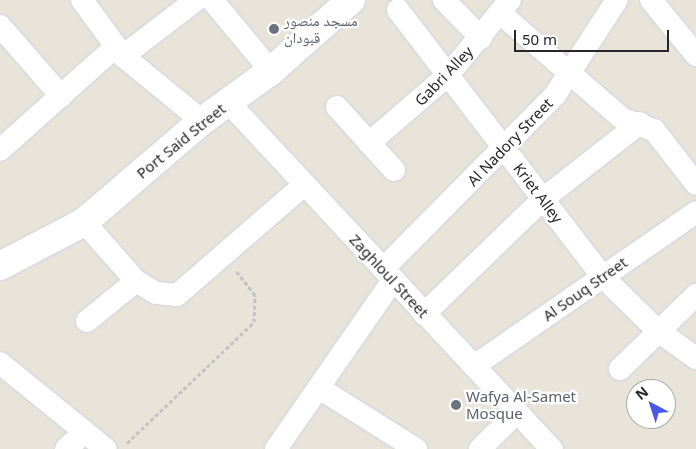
<!DOCTYPE html>
<html>
<head>
<meta charset="utf-8">
<style>
  body { margin:0 }
  #map { position:relative; width:696px; height:449px; overflow:hidden; background:#e9e4da; font-family:"Noto Sans","Noto Naskh Arabic",sans-serif }
  div>[style] { position:absolute }
  [style*='--x'] { left:calc(var(--x)*1px); top:calc(var(--y)*1px); width:calc(var(--w)*1px); rotate:calc(var(--a)*1deg) }
  .path>* { height:3px; margin-top:-1.5px; transform-origin:0; background:repeating-linear-gradient(90deg,#c3c3c3 0 4px,transparent 0 6.5px) }
  .roads { filter:drop-shadow(0 0 1px #d0d1df) drop-shadow(0 0 1px #d0d1df) }
  .minor>* { height:22px; margin:-11px; padding:0 11px; transform-origin:11px; border-radius:11px; background:#fff }
  .tertiary>* { height:28px; margin:-14px; padding:0 14px; transform-origin:14px; border-radius:14px; background:#fff }
  .dots>* { width:14px; height:14px; translate:-50% -50%; box-sizing:border-box; border:2px solid #fff; border-radius:50% }
  span { translate:-50% -50%; white-space:nowrap; text-align:center; line-height:1.15; -webkit-text-stroke:4.5px #fff; paint-order:stroke }
  .worship-label { font-size:15px; color:#5b616d }
  .left { translate:0 -50%; text-align:left }
  .street-label { font-size:15px; color:#272727 }
  .north { position:absolute; left:626px; top:379px; width:50px; height:50px; box-sizing:border-box; background:#fff; border:1px solid #a9a9a9; border-radius:50%; rotate:320deg; font-size:14px; font-weight:700; line-height:20px; text-align:center; color:#272727 }
  .north::after { content:''; display:block; margin:auto; width:18px; height:22px; background:#4958e7; clip-path:polygon(50% 0,100% 100%,50% 72%,0 100%) }
  .scale { position:absolute; left:514px; top:30px; width:155px; height:22px; box-sizing:border-box; border:2px solid #272727; border-top:0; padding-left:6px; font-size:15px; line-height:18px; white-space:nowrap; color:#272727; -webkit-text-stroke:4px #fff; paint-order:stroke }
</style>
</head>
<body>
<div id="map">
  <div class="path">
    <div style="--x:127;--y:443;--w:175;--a:-43.6"></div>
    <div style="--x:254;--y:322;--w:27;--a:-88"></div>
    <div style="--x:255;--y:295;--w:31;--a:-128"></div>
  </div>
  <div class="roads">
    <div class="minor">
      <div style="--x:82;--y:0;--w:69;--a:53.8"></div>
      <div style="--x:123;--y:56;--w:102;--a:39.4"></div>
      <div style="--x:212;--y:0;--w:92;--a:50.3"></div>
      <div style="--x:444;--y:0;--w:53;--a:45.8"></div>
      <div style="--x:651;--y:0;--w:71;--a:50.7"></div>
      <div style="--x:398;--y:10;--w:337;--a:52.5"></div>
      <div style="--x:603;--y:277;--w:77;--a:44.5"></div>
      <div style="--x:658;--y:331;--w:47;--a:35.4"></div>
      <div style="--x:500;--y:13;--w:162;--a:40.8"></div>
      <div style="--x:623;--y:119;--w:33;--a:20"></div>
      <div style="--x:654;--y:130;--w:68;--a:52.1"></div>
      <div style="--x:0;--y:26;--w:93;--a:48.9"></div>
      <div style="--x:123;--y:56;--w:92;--a:-37.5"></div>
      <div style="--x:228;--y:102;--w:475;--a:47"></div>
      <div style="--x:337;--y:107;--w:85;--a:47.9"></div>
      <div style="--x:369;--y:143;--w:104;--a:-40.7"></div>
      <div style="--x:448;--y:75;--w:97;--a:-50.4"></div>
      <div style="--x:0;--y:150;--w:154;--a:-41.8"></div>
      <div style="--x:84;--y:222;--w:79;--a:48.6"></div>
      <div style="--x:136;--y:281;--w:23;--a:31"></div>
      <div style="--x:156;--y:293;--w:21;--a:5"></div>
      <div style="--x:177;--y:295;--w:168;--a:-40.9"></div>
      <div style="--x:383;--y:269;--w:245;--a:-45.3"></div>
      <div style="--x:555;--y:95;--w:113;--a:-56.9"></div>
      <div style="--x:424;--y:314;--w:165;--a:-44"></div>
      <div style="--x:543;--y:199;--w:123;--a:-38.1"></div>
      <div style="--x:87;--y:321;--w:63;--a:-39.2"></div>
      <div style="--x:0;--y:363;--w:136;--a:39.1"></div>
      <div style="--x:474;--y:366;--w:270;--a:-34.7"></div>
      <div style="--x:620;--y:369;--w:106;--a:-44.2"></div>
      <div style="--x:319;--y:388;--w:115;--a:32.2"></div>
      <div style="--x:66;--y:449;--w:25;--a:-42"></div>
      <div style="--x:276;--y:449;--w:206;--a:-55.3"></div>
      <div style="--x:480;--y:449;--w:52;--a:-45"></div>
    </div>
    <div class="tertiary">
      <div style="--x:0;--y:266;--w:95;--a:-27.6"></div>
      <div style="--x:84;--y:222;--w:155;--a:-40.6"></div>
      <div style="--x:202;--y:121;--w:85;--a:-35.9"></div>
      <div style="--x:271;--y:71;--w:107;--a:-41.6"></div>
    </div>
  </div>
  <div class="dots">
    <div style="left:274px;top:29px;background:#6b7280"></div>
    <div style="left:456px;top:405px;background:#6b7280"></div>
  </div>
  <div class="worship-label">
    <span class="left" style="left:284px;top:29px">مسجد منصور<br>قبودان</span>
    <span class="left" style="left:466px;top:405px">Wafya Al-Samet<br>Mosque</span>
  </div>
  <div class="street-label">
    <span style="left:444px;top:76px;rotate:-46deg">Gabri Alley</span>
    <span style="left:181px;top:141px;rotate:-39deg">Port Said Street</span>
    <span style="left:510px;top:142px;rotate:-46deg">Al Nadory Street</span>
    <span style="left:538px;top:193px;rotate:53deg">Kriet Alley</span>
    <span style="left:389px;top:276px;rotate:47deg">Zaghloul Street</span>
    <span style="left:585px;top:289px;rotate:-35deg">Al Souq Street</span>
  </div>
  <div class="north">N</div>
  <div class="scale">50 m</div>
</div>
</body>
</html>
